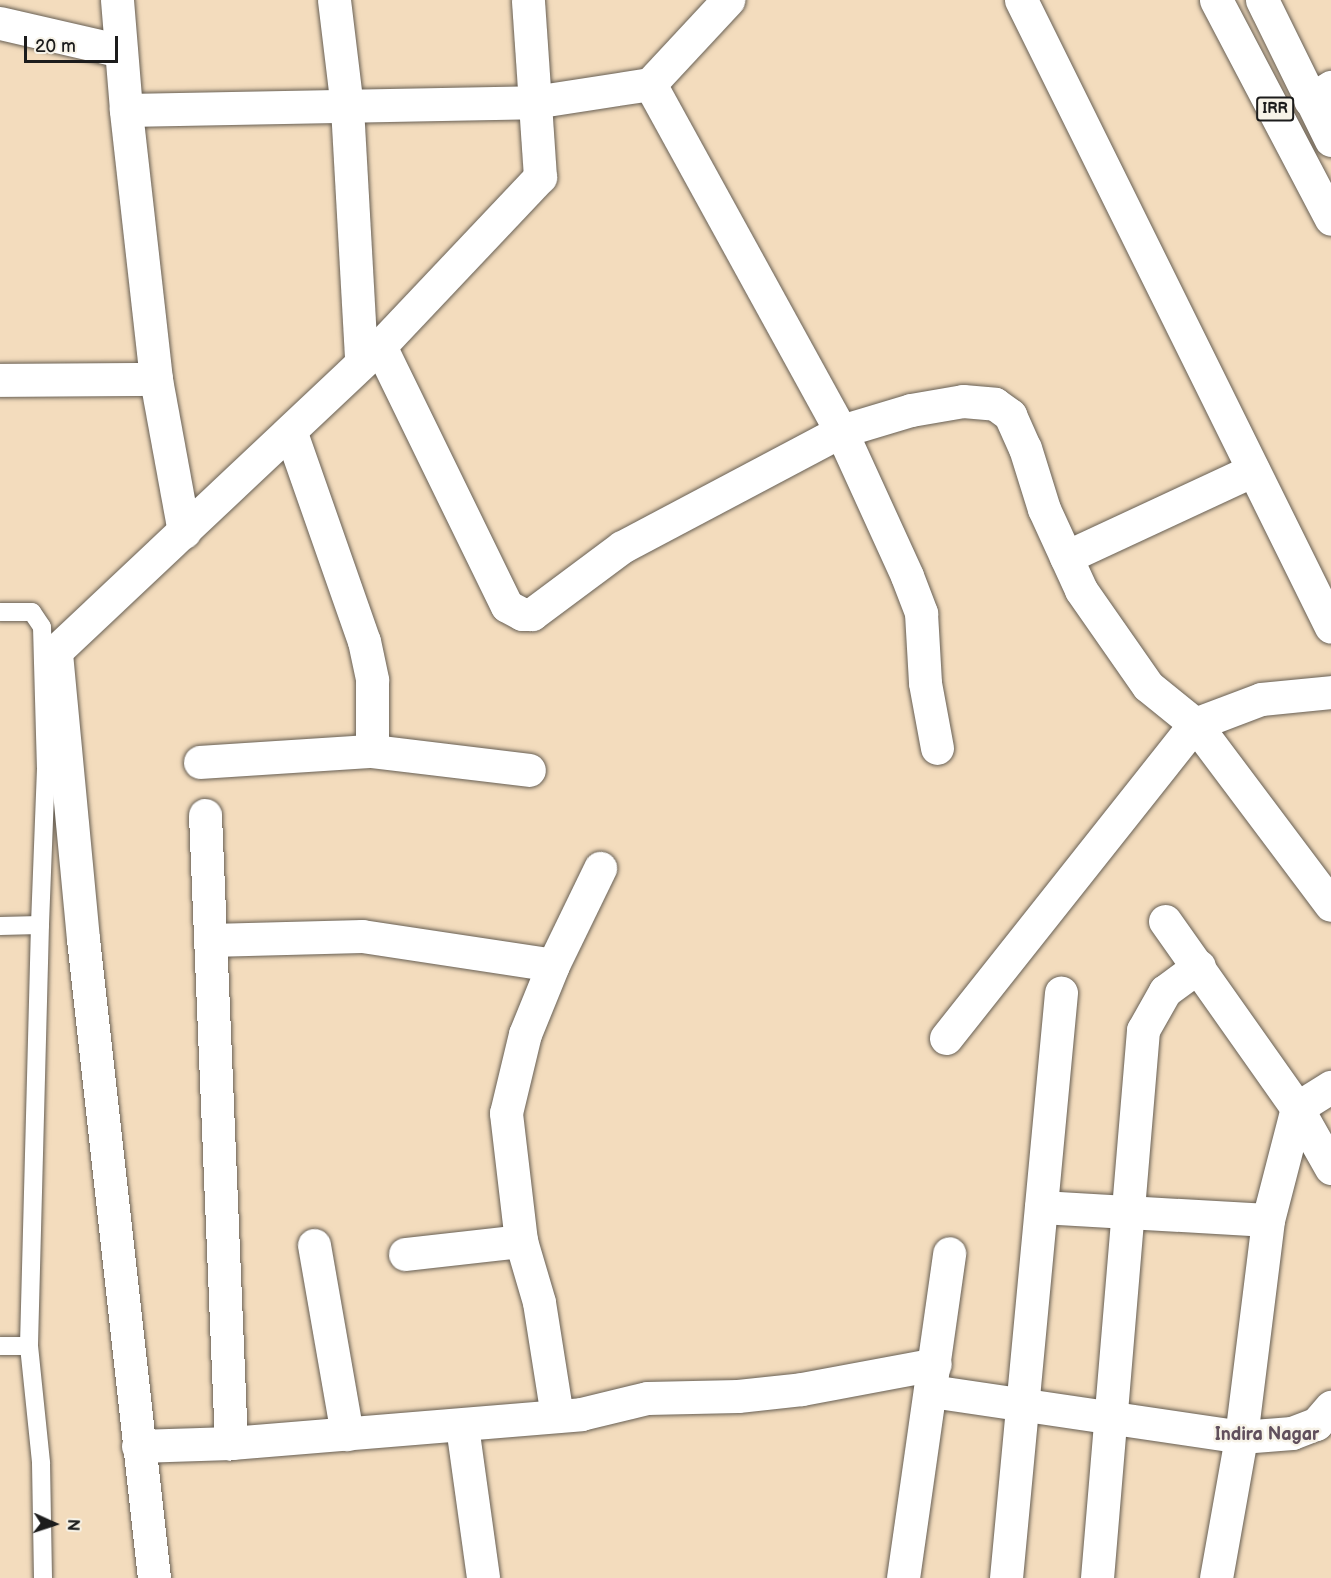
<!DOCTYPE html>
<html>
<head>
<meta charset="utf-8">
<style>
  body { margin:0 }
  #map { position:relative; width:1331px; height:1578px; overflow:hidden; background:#f3dcbd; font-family:"Balsamiq Sans",sans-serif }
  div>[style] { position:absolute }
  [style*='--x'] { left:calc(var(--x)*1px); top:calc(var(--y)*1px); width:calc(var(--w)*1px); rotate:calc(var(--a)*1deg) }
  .roads { filter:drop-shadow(0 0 2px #675f54) drop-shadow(0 0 2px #675f54) }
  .service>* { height:18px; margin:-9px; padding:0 9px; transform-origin:9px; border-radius:9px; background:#fff }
  .minor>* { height:33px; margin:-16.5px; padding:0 16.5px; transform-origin:16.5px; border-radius:16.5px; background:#fff }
  .trunk>* { height:33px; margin:-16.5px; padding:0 16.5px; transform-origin:16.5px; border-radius:16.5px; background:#fff }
  span { translate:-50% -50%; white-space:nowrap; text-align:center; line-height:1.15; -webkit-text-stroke:5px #f7f3e8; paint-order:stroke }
  .shield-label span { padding:2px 4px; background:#f7f3e8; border:2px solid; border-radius:4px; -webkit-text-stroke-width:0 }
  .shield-label { font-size:15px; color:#1c1c1c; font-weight:700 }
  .neighbourhood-label { font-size:18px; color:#61505d; font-weight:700 }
  .north { position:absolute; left:24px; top:1494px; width:60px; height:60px; -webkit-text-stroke:4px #f7f3e8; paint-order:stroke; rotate:93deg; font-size:16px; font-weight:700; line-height:24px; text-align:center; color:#1c1c1c }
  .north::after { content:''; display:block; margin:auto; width:21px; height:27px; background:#1c1c1c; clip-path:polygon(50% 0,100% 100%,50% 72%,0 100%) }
  .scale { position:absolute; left:24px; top:36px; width:94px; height:27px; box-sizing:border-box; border:3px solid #1c1c1c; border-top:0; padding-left:8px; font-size:18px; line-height:21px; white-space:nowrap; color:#1c1c1c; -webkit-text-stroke:4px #f7f3e8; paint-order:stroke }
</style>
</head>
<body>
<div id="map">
  <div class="roads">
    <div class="service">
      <div style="--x:0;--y:612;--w:32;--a:0"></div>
      <div style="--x:32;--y:612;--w:18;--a:56"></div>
      <div style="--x:42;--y:627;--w:141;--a:88.4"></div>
      <div style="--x:46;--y:768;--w:157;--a:92.2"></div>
      <div style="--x:40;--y:925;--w:40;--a:178.6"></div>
      <div style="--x:40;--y:925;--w:421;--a:91.5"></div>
      <div style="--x:29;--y:1346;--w:118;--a:84.1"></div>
      <div style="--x:41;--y:1463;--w:115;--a:89"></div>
      <div style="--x:0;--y:1346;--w:29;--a:0"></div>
    </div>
    <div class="minor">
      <div style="--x:117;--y:0;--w:110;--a:85.3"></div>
      <div style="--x:334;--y:0;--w:108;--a:83.1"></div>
      <div style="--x:347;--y:107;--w:254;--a:86.8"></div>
      <div style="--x:1021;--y:0;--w:699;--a:63.69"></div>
      <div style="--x:0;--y:23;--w:124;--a:13"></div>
      <div style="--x:650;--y:84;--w:396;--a:61.2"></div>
      <div style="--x:841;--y:431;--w:159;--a:65.5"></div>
      <div style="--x:907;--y:576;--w:40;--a:69"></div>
      <div style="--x:921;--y:613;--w:70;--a:86.7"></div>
      <div style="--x:925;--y:683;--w:66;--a:79.5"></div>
      <div style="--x:1310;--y:100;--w:25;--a:-32"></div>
      <div style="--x:380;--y:346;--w:289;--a:64"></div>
      <div style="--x:507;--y:606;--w:17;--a:28"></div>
      <div style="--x:522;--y:614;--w:10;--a:0"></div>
      <div style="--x:532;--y:614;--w:112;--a:-36.7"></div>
      <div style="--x:622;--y:547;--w:248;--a:-27.9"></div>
      <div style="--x:841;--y:431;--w:73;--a:-16.7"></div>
      <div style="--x:911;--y:410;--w:53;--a:-9.8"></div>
      <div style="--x:963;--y:401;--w:32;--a:5"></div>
      <div style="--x:995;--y:404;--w:19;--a:36"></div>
      <div style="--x:1010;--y:415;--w:36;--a:66"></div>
      <div style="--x:1025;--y:448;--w:64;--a:72.7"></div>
      <div style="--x:1044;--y:509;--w:89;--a:65.4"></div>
      <div style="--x:1081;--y:590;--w:117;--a:55.1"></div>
      <div style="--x:1148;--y:686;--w:60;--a:39"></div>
      <div style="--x:1195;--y:724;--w:226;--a:53.1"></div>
      <div style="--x:0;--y:380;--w:156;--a:-0.4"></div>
      <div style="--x:291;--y:433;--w:220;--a:70.7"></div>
      <div style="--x:364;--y:641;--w:40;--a:78"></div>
      <div style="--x:372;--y:680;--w:71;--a:90"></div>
      <div style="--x:372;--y:751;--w:158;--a:6.9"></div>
      <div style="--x:184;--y:532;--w:156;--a:-100.4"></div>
      <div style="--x:156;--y:379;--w:271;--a:-96.4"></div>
      <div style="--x:126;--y:110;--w:408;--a:-1.1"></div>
      <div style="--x:534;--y:102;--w:117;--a:-8.8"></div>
      <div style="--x:650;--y:84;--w:115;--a:-47.1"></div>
      <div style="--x:1066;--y:557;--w:206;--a:-24.9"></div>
      <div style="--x:200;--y:762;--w:172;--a:-3.7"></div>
      <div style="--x:205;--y:815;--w:629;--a:87.63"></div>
      <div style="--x:1165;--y:921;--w:229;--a:54.8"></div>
      <div style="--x:1297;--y:1108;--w:69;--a:60.5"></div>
      <div style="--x:210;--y:940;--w:152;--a:-1.5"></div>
      <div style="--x:362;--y:936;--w:193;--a:8.6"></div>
      <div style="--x:946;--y:1038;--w:401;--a:-51.6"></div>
      <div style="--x:1195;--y:724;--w:71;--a:-20.7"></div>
      <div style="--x:1261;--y:699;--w:70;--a:-5.7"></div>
      <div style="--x:1041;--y:1207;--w:227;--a:3.3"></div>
      <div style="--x:314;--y:1245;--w:192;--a:80.1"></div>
      <div style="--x:405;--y:1254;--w:117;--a:-6.4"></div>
      <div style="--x:931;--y:1391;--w:313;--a:8.4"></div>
      <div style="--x:1241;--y:1437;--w:51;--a:-4.5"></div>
      <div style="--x:1292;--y:1433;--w:26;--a:-21"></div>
      <div style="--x:1316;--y:1424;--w:23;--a:-49"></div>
      <div style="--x:557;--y:1416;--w:115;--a:-99"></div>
      <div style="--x:539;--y:1302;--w:64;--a:-106.4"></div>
      <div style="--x:521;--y:1241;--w:129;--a:-96.7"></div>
      <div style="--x:506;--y:1113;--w:81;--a:-76.5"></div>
      <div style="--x:525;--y:1034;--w:74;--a:-67.9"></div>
      <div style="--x:553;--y:965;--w:108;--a:-64.1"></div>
      <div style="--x:462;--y:1426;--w:153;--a:82.1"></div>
      <div style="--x:138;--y:1446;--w:93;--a:-1.8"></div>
      <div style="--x:231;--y:1443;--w:351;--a:-4.7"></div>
      <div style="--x:581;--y:1414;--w:68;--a:-13.6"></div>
      <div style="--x:647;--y:1398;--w:91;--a:-1.3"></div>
      <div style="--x:738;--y:1396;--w:64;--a:-6.2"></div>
      <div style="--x:802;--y:1389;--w:135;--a:-10.6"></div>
      <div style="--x:154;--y:1578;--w:643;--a:-96.34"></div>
      <div style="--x:83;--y:939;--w:289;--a:-95.4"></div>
      <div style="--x:56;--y:651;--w:445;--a:-43.3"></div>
      <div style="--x:380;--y:346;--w:233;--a:-46.6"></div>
      <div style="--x:540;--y:177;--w:177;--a:-93.9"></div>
      <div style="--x:903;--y:1578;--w:328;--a:-81.9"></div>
      <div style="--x:1006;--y:1578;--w:588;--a:-84.63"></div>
      <div style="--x:1097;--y:1578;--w:550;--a:-85.2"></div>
      <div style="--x:1143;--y:1030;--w:45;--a:-60.6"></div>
      <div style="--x:1165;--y:991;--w:42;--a:-36.3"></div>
      <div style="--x:1216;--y:1578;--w:143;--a:-79.9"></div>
      <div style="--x:1241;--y:1437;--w:219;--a:-82.9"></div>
      <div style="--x:1268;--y:1220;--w:116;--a:-75.5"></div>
      <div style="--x:1297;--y:1108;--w:40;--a:-32"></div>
    </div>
    <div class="trunk">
      <div style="--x:1216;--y:0;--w:247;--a:62.3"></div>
      <div style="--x:1262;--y:0;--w:156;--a:63.8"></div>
    </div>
  </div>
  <div class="shield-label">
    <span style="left:1275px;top:109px">IRR</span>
  </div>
  <div class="neighbourhood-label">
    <span style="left:1267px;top:1435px">Indira Nagar</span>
  </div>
  <div class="north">N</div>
  <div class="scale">20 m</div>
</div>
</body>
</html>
